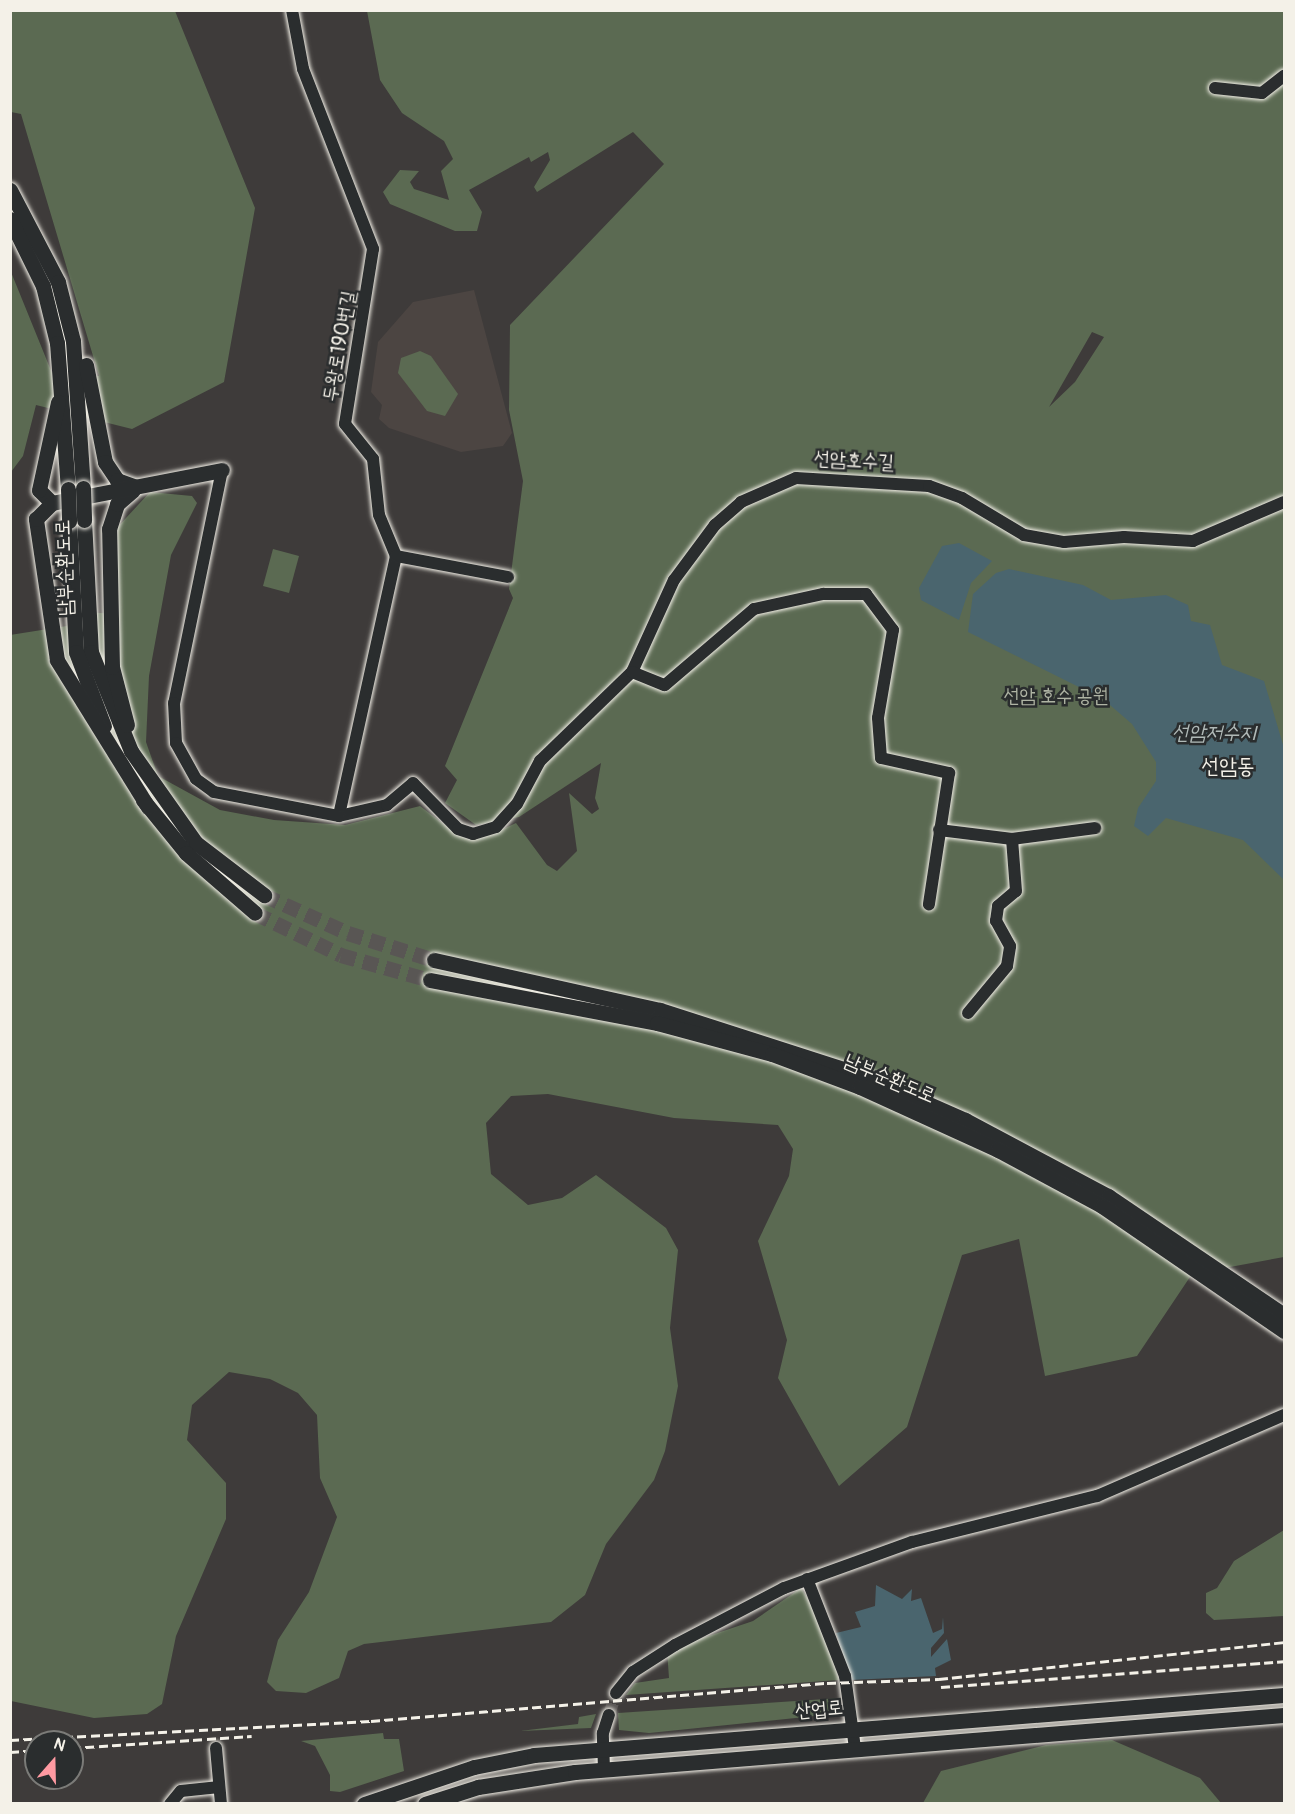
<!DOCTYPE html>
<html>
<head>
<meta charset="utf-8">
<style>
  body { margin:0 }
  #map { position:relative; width:1295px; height:1814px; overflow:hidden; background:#3e3b3a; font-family:Pangolin,"Poor Story",sans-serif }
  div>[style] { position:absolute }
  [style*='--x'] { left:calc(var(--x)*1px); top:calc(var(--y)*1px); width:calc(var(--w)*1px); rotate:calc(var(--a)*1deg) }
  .built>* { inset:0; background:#4c4542 }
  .green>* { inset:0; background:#5b6a52 }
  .water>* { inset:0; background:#4a656e }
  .minor-tunnel>* { height:12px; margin-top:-6px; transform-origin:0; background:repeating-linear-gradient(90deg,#595654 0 12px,transparent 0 18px) }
  .major-tunnel>* { height:15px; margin-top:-7.5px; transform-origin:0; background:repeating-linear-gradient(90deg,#595654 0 15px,transparent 0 23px) }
  .roads { filter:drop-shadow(0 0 2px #f4f1e8) drop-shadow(0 0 2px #f4f1e8) }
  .minor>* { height:12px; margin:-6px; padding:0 6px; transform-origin:6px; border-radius:6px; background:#2a2d2e }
  .major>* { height:15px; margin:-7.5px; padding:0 7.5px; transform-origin:7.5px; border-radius:7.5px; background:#2a2d2e }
  .rail>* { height:3px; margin-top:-1.5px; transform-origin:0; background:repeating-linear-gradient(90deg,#f4f1e8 0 9px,transparent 0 13.5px) }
  .bridges { filter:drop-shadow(0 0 2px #f4f1e8) drop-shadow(0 0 2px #f4f1e8) }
  .major-bridge>* { height:15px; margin:-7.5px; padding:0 7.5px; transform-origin:7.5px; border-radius:7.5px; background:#2a2d2e }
  span { translate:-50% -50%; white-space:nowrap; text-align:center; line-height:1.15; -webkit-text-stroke:5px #2a2d2e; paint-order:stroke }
  .street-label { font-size:20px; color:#f4f1e8 }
  .park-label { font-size:20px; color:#afb4a4 }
  .water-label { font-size:21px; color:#b0b9b7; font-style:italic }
  .quarter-label { font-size:22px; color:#f4f1e8 }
  .frame { position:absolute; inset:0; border:12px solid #f4f1e8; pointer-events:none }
  .north { position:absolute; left:24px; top:1730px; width:60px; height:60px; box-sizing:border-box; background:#2a2d2e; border:2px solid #7b7b78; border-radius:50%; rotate:20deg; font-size:16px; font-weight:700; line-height:24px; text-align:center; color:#f4f1e8 }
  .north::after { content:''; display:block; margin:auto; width:21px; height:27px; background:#ff9aa2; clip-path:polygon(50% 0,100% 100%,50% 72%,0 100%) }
</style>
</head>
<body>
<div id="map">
  <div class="built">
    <div style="clip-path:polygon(474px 290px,512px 433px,503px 446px,461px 452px,389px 428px,379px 419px,382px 405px,371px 392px,378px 342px,413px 302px)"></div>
  </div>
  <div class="green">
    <div style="clip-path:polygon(11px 11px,175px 11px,255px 208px,224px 382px,132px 429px,36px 405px,23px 456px,11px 472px,11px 272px,52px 373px,99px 376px,21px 114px,11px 112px)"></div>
    <div style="clip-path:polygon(evenodd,367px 11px,1284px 11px,1284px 1257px,1192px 1274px,1137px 1356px,1045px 1376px,1019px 1239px,962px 1255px,907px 1427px,839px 1486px,778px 1378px,787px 1340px,758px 1241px,789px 1176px,793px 1149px,778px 1125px,674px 1118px,548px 1094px,511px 1096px,486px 1123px,491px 1174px,528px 1205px,562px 1198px,596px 1175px,666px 1228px,678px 1250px,670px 1328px,678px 1386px,665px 1451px,654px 1480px,606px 1544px,585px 1595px,551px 1622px,364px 1644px,348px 1651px,339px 1678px,306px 1693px,276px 1691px,267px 1682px,278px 1640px,309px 1592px,337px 1517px,320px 1478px,317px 1415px,298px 1393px,270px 1379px,229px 1372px,192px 1405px,187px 1440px,226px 1483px,226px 1519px,176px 1636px,162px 1704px,147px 1714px,94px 1718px,11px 1701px,10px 635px,67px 626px,81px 612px,119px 614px,114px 531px,150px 492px,192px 496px,197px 503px,171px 555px,149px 676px,146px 742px,158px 776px,220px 810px,274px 820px,345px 825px,420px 806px,457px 834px,499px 831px,516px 823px,547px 865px,557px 871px,577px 851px,569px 793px,592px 814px,599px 809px,595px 798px,601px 763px,519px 817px,476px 825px,445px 803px,457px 780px,445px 766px,513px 598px,509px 589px,523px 481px,509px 410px,510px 325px,664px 164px,633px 132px,537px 192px,534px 187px,550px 160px,548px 152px,531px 162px,529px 157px,469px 190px,482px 212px,477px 231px,455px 231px,390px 204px,383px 192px,400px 170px,419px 171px,410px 182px,414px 189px,449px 200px,441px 171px,453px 159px,444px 141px,402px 113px,380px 80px,367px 11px,1092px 332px,1104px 337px,1075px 382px,1049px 407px,1092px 332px)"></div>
    <div style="clip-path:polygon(420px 351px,431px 356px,458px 394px,445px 416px,427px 411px,398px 373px,401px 358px)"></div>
    <div style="clip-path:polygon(273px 549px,299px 556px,289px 593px,263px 586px)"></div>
    <div style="clip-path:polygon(1284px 1530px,1284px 1616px,1214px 1620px,1206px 1613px,1206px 1593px,1217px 1588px,1234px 1561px)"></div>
    <div style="clip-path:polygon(801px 1588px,821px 1620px,839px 1680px,626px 1695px,635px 1683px,669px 1678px,667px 1650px,753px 1621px)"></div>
    <div style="clip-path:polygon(841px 1698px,834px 1714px,649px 1733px,619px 1730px,618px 1713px)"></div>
    <div style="clip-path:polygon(596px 1714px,591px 1728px,520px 1731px,578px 1724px,579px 1717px)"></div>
    <div style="clip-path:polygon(383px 1733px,384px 1739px,399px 1739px,404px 1771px,340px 1792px,330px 1791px,330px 1775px,315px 1746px,301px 1741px)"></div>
    <div style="clip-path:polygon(1112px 1740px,1200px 1778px,1221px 1803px,923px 1803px,941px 1771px,1046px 1745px)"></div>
  </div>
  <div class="water">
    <div style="clip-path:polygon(959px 543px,992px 561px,971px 583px,959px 620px,921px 600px,919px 588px,942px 546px)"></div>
    <div style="clip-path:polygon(1009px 569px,1083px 585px,1111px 600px,1166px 595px,1188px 605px,1191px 621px,1210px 625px,1222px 665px,1264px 681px,1284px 748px,1284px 880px,1243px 840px,1166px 818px,1148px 836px,1134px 826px,1138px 808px,1156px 781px,1156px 762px,1132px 724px,1103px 699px,968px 632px,973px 594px,996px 573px)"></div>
    <div style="clip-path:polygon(876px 1585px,902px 1599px,912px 1589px,911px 1601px,921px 1598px,933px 1633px,942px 1629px,943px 1617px,944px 1633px,931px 1648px,931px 1657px,947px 1639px,951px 1660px,935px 1668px,936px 1676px,850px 1680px,836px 1633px,861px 1627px,855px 1612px,875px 1606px)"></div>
  </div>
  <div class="minor-tunnel">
    <div style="--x:609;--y:1715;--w:23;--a:-72"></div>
  </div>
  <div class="major-tunnel">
    <div style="--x:264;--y:895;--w:92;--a:24.3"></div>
    <div style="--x:348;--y:933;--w:90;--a:17.4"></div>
    <div style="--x:255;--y:913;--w:96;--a:26"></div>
    <div style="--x:341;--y:955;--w:92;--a:15.7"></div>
  </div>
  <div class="roads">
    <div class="minor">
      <div style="--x:292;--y:10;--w:60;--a:79.4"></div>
      <div style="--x:303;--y:69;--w:193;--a:68.7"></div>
      <div style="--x:373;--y:249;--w:177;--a:99.1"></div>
      <div style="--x:345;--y:424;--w:45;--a:51.3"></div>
      <div style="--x:373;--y:459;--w:56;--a:83.9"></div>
      <div style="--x:379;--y:515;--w:44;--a:67.5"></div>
      <div style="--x:396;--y:556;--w:266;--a:102.4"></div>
      <div style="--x:339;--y:816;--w:49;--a:-12.9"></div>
      <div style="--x:387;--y:805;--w:34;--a:-40"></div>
      <div style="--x:413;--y:783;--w:64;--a:45.6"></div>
      <div style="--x:458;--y:829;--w:16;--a:18"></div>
      <div style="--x:473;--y:834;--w:24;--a:-17"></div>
      <div style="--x:496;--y:827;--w:31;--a:-48"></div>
      <div style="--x:517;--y:804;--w:49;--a:-61.9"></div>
      <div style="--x:540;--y:761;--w:128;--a:-44.1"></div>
      <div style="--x:632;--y:672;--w:101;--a:-65.5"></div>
      <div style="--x:674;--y:580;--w:69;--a:-53.3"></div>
      <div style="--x:715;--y:525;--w:35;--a:-41"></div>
      <div style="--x:741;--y:502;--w:60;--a:-23.6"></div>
      <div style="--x:796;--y:478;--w:133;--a:3.4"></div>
      <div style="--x:929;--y:486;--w:35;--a:20"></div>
      <div style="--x:962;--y:498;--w:72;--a:30.8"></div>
      <div style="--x:1024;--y:535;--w:41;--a:9.9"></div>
      <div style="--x:1064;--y:542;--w:60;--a:-4.8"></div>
      <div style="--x:1124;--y:537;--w:69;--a:3.3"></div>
      <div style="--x:1193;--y:541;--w:99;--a:-23.2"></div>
      <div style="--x:1215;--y:88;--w:47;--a:6.1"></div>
      <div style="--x:1262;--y:93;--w:28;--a:-38"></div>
      <div style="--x:222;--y:470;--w:238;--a:101.6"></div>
      <div style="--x:174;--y:703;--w:40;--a:87.1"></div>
      <div style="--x:176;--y:743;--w:41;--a:60.9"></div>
      <div style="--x:196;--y:779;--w:22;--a:36"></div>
      <div style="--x:214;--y:792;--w:127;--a:10.9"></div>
      <div style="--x:396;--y:556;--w:114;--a:10.6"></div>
      <div style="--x:632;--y:672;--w:35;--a:22"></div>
      <div style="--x:665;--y:685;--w:117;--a:-40.5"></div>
      <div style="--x:754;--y:609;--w:71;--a:-12.3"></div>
      <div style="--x:823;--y:594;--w:43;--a:0"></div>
      <div style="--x:866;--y:594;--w:45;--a:53.1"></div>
      <div style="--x:893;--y:630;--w:89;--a:99.7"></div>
      <div style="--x:878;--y:718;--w:40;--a:85.7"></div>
      <div style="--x:881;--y:758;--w:70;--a:12.4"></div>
      <div style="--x:949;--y:773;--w:133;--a:98.7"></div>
      <div style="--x:939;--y:830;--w:74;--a:7"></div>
      <div style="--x:968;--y:1013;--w:61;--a:-50.3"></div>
      <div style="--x:1007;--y:966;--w:20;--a:-81"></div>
      <div style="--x:1010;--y:946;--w:29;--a:-119"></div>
      <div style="--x:996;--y:921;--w:15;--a:-82"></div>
      <div style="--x:998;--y:906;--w:23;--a:-40"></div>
      <div style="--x:1016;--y:891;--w:52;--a:-94.4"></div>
      <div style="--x:1012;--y:839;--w:84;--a:-7.5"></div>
      <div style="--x:807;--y:1579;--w:104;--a:68.6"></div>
      <div style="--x:845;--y:1676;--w:73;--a:82.1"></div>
      <div style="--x:616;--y:1693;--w:27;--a:-51"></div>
      <div style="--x:633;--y:1672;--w:50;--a:-32.7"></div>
      <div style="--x:675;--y:1645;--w:123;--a:-27.6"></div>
      <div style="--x:784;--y:1588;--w:136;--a:-19.8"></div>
      <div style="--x:912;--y:1542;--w:191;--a:-14"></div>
      <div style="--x:1097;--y:1496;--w:204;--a:-23.4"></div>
      <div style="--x:216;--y:1748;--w:56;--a:84.9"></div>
      <div style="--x:604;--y:1769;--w:36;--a:-92"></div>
      <div style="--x:603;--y:1733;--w:19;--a:-72"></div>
      <div style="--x:170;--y:1804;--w:17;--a:-50"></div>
      <div style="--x:181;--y:1791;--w:36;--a:-6"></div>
    </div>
    <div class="major">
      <div style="--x:10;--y:190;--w:104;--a:62.4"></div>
      <div style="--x:58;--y:282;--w:61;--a:75.7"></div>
      <div style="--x:73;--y:341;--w:147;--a:86.1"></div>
      <div style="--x:10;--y:219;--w:75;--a:63.8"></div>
      <div style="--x:43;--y:286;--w:59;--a:76.2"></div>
      <div style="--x:57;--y:343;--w:146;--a:85.7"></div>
      <div style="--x:86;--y:365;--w:99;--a:78.9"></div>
      <div style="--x:105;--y:462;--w:22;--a:56"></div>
      <div style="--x:117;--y:480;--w:20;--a:20"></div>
      <div style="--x:52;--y:503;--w:18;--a:-135"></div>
      <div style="--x:39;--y:490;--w:90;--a:-77.8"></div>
      <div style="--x:84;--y:520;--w:132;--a:87"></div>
      <div style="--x:91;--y:652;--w:107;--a:68"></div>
      <div style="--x:131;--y:751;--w:113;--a:54.8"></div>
      <div style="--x:196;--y:843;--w:86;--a:37.4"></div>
      <div style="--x:69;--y:521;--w:131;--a:86.9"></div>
      <div style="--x:76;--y:652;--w:79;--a:69.3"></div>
      <div style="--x:127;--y:725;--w:60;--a:-104.5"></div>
      <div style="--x:112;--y:667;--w:138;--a:-91.2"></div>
      <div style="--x:109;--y:529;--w:26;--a:-72"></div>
      <div style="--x:117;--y:504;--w:21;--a:-41"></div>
      <div style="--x:143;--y:800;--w:68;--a:50.9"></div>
      <div style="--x:186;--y:853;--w:91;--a:41"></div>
      <div style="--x:148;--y:807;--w:173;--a:-121.8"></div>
      <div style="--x:57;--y:660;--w:143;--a:-98.5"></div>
      <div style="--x:36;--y:519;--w:23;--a:-45"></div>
      <div style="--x:52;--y:503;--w:173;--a:-11"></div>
      <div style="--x:434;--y:960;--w:231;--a:12.5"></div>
      <div style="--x:660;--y:1010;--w:215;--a:17.8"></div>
      <div style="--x:865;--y:1076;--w:109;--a:23.7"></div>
      <div style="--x:965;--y:1120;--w:162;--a:28"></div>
      <div style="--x:1108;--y:1196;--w:212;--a:34.1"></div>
      <div style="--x:430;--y:980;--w:231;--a:10.7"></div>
      <div style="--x:657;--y:1023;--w:119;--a:15.1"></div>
      <div style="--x:772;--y:1054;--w:94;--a:20.6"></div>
      <div style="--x:860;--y:1087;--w:152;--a:24.5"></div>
      <div style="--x:998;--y:1150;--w:118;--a:28.3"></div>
      <div style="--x:1102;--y:1206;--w:221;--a:34.5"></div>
      <div style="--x:364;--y:1804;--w:116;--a:-18.6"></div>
      <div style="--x:474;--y:1767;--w:61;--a:-11.3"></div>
      <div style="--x:534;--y:1755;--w:752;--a:-4.57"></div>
      <div style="--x:425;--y:1804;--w:56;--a:-17.8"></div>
      <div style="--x:478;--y:1787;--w:98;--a:-8.8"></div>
      <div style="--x:575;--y:1772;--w:711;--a:-4.6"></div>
    </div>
  </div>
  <div class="rail">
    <div style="--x:941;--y:1687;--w:344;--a:-4.3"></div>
    <div style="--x:10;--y:1740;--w:361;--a:-3"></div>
    <div style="--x:371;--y:1721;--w:458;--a:-4.8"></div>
    <div style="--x:827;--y:1683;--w:112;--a:-2"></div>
    <div style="--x:939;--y:1679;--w:347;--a:-6.1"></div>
    <div style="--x:72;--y:1748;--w:180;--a:-3.8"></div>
    <div style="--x:10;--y:1752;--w:26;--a:-4"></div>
  </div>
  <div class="bridges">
    <div class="major-bridge">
      <div style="--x:83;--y:488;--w:32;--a:88"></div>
      <div style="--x:68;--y:489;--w:32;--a:88"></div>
    </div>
  </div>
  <div class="street-label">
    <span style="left:339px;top:346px;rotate:-80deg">두왕로190번길</span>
    <span style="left:854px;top:460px;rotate:3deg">선암호수길</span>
    <span style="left:64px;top:568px;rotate:-92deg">남부순환도로</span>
    <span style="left:890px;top:1078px;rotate:23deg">남부순환도로</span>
    <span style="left:819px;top:1709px;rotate:-5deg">산업로</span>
  </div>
  <div class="park-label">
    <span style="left:1056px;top:695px">선암 호수 공원</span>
  </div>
  <div class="water-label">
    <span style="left:1214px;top:733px">선암저수지</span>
  </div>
  <div class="quarter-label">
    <span style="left:1228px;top:767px">선암동</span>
  </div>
  <div class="frame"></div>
  <div class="north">N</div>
</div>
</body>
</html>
